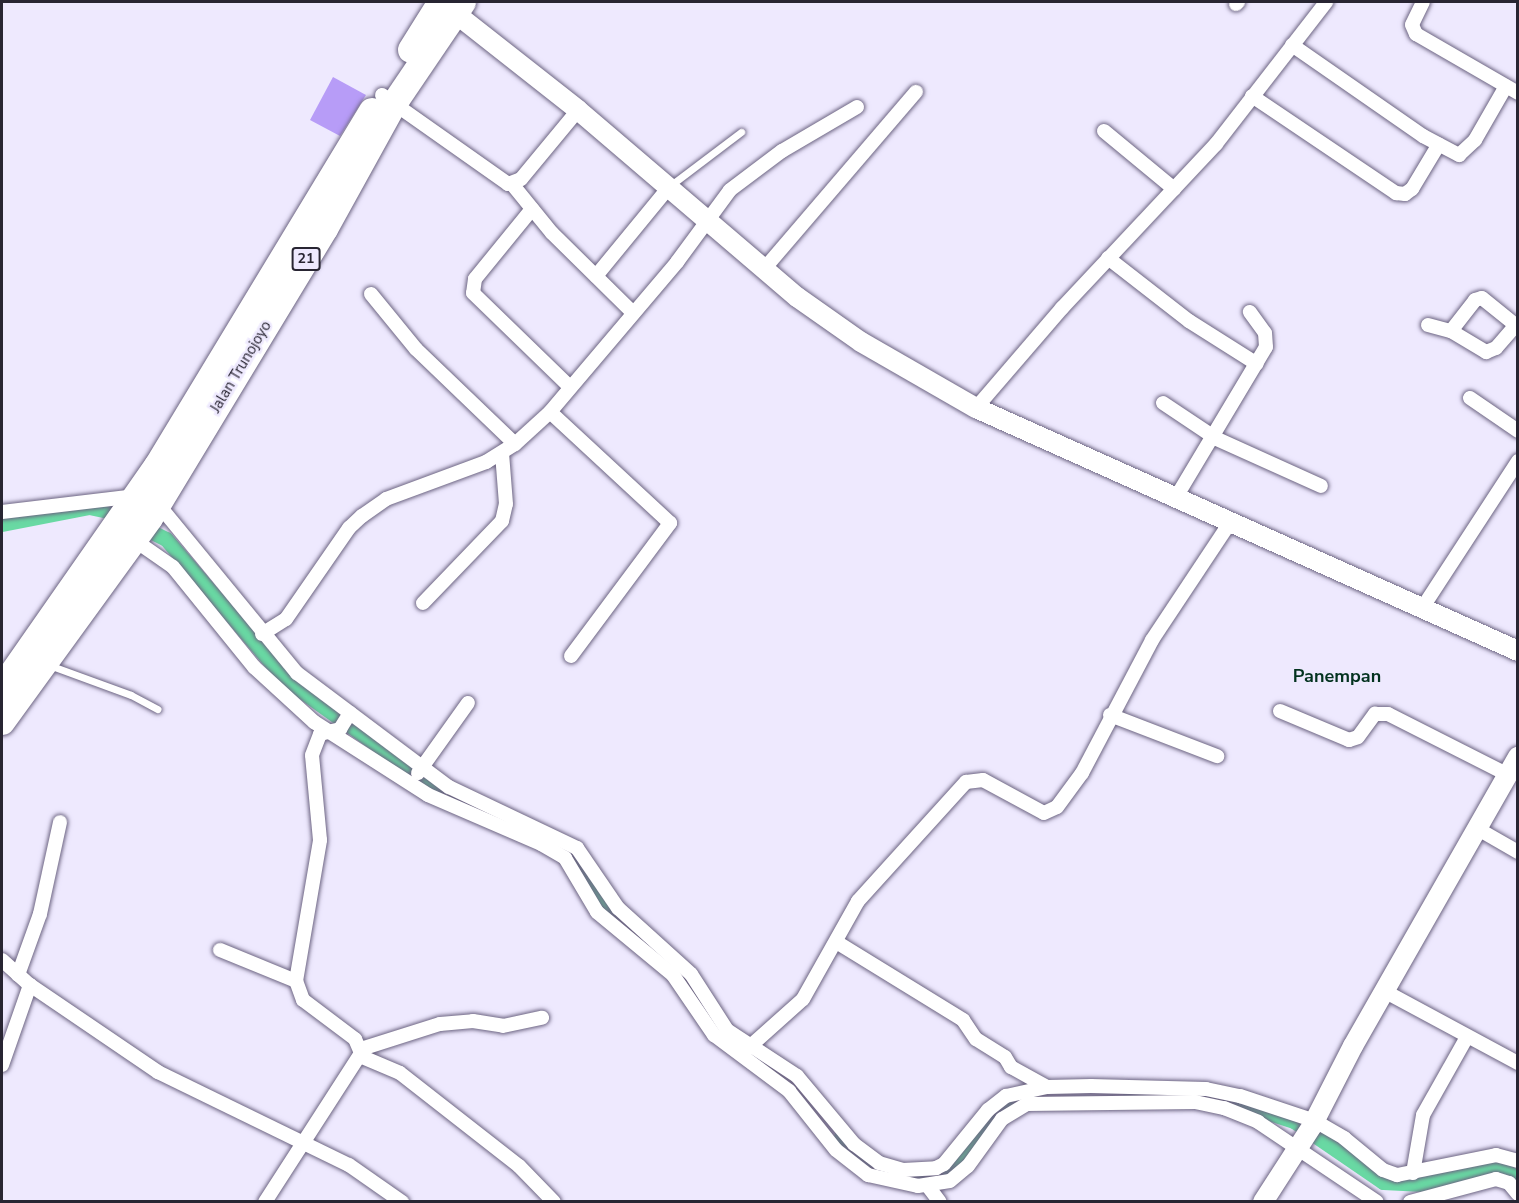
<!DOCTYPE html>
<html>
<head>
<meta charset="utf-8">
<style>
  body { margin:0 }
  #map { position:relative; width:1519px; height:1203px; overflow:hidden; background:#eee9fe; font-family:"Nunito Sans",sans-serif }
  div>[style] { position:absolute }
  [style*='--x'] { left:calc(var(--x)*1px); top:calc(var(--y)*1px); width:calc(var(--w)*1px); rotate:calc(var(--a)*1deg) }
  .canal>* { height:15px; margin:-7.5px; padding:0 7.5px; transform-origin:7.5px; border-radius:7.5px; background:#69d9a3 }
  .building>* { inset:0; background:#b79cf7 }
  .roads { filter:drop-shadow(0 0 2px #6c6482) drop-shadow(0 0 2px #6c6482) }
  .lane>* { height:7px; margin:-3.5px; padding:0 3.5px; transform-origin:3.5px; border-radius:3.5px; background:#fff }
  .street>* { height:14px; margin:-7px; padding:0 7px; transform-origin:7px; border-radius:7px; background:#fff }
  .secondary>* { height:20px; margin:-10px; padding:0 10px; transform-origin:10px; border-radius:10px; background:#fff }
  .highway>* { height:26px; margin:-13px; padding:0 13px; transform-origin:13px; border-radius:13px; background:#fff }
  span { translate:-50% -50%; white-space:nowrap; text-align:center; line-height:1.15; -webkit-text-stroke:5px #eee9fe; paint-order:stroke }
  .shield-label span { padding:2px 4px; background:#eee9fe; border:2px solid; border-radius:4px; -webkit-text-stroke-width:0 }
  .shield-label { font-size:14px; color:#282532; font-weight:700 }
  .street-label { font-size:15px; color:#282532 }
  .quarter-label { font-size:18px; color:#03321f; font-weight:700 }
  .frame { position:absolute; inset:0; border:3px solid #282532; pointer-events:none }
</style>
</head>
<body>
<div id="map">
  <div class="canal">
    <div style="--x:2;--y:524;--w:89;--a:-11.1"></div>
    <div style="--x:89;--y:507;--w:24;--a:12"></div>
    <div style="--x:112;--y:512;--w:60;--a:26.6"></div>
    <div style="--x:166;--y:539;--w:185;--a:49.6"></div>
    <div style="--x:286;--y:680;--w:193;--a:35.5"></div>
    <div style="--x:443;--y:792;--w:39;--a:24"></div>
    <div style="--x:556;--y:842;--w:33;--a:40"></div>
    <div style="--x:581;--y:863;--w:31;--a:63"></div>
    <div style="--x:595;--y:891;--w:31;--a:42"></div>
    <div style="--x:1130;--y:1094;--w:41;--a:1.4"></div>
    <div style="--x:1171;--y:1095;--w:87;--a:9.2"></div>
    <div style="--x:1257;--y:1109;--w:39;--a:18"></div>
    <div style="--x:1294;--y:1121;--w:108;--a:34.4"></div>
    <div style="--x:1383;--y:1182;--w:40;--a:2.9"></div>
    <div style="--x:1423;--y:1184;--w:73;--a:-15"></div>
    <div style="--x:1494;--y:1165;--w:27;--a:28"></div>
    <div style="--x:841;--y:1137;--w:23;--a:50"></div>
    <div style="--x:856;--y:1155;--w:40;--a:28"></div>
    <div style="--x:891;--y:1174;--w:34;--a:8"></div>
    <div style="--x:925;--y:1179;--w:25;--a:-18"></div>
    <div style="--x:949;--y:1171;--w:100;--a:-47.4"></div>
    <div style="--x:1017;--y:1097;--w:14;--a:-8"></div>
  </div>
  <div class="building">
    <div style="clip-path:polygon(333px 77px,366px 95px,340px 136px,310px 120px)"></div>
  </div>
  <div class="roads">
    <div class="lane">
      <div style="--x:671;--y:185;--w:88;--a:-37.1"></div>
      <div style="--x:49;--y:665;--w:87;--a:20.1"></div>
      <div style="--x:131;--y:695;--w:30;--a:28"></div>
    </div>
    <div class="street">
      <div style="--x:1423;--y:2;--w:25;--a:116"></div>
      <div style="--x:1412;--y:25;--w:10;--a:66"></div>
      <div style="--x:1416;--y:34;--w:118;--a:30"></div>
      <div style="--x:1236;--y:4;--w:3;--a:-45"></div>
      <div style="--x:1292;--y:45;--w:160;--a:34.8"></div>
      <div style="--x:1423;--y:136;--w:41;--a:27.8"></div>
      <div style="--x:1459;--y:155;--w:22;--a:-43"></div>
      <div style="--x:1475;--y:140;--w:62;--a:-60.1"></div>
      <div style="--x:382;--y:95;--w:154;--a:35.2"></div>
      <div style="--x:508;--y:184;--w:14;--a:-21"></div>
      <div style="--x:521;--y:179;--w:89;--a:-50.4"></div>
      <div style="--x:1252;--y:96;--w:174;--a:34"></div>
      <div style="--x:1396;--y:193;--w:9;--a:6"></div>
      <div style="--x:1405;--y:194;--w:9;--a:-36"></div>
      <div style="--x:1412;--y:189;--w:52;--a:-59"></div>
      <div style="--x:1104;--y:131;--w:91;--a:39.6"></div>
      <div style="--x:512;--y:184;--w:63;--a:50.8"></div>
      <div style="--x:552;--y:233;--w:114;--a:44.6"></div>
      <div style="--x:532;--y:209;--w:90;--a:129.2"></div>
      <div style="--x:475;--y:279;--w:14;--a:98"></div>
      <div style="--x:473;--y:293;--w:135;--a:44.1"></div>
      <div style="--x:1108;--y:258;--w:103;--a:37.9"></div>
      <div style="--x:1189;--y:321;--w:80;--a:32.3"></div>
      <div style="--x:765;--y:268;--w:232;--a:-49.4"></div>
      <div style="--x:596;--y:276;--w:115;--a:-50.6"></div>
      <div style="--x:371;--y:294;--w:71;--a:50.7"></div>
      <div style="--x:416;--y:349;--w:137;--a:43.8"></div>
      <div style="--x:1428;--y:325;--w:24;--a:15"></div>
      <div style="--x:1451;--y:331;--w:41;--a:31"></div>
      <div style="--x:1486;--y:352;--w:11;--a:-22"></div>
      <div style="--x:1496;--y:348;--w:29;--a:-49"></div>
      <div style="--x:1451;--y:331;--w:39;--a:-52"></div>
      <div style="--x:1475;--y:300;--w:7;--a:-16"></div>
      <div style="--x:1482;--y:298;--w:46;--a:38.9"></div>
      <div style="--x:1470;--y:398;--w:58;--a:34.5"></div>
      <div style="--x:1163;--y:403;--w:65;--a:33.7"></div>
      <div style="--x:1217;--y:439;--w:114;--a:24.3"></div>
      <div style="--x:976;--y:408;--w:132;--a:-49.3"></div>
      <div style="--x:1062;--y:308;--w:225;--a:-46.8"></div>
      <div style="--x:1216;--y:144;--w:180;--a:-52.2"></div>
      <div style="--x:1175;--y:499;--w:177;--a:-59.1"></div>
      <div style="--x:1266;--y:347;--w:14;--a:-94"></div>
      <div style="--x:1265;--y:333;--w:26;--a:-126"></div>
      <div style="--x:158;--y:504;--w:219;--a:50.6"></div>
      <div style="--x:297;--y:673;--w:190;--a:36.9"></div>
      <div style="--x:449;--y:787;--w:142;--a:25.5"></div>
      <div style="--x:577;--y:848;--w:73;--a:55.7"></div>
      <div style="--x:618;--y:908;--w:98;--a:42.1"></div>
      <div style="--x:691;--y:974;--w:67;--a:57.3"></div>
      <div style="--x:727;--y:1030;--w:84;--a:33.3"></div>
      <div style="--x:797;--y:1076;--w:89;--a:50"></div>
      <div style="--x:854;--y:1144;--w:31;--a:37"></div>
      <div style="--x:879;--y:1163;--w:25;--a:16"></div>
      <div style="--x:903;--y:1170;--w:33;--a:-3"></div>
      <div style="--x:936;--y:1168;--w:9;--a:-27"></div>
      <div style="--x:944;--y:1164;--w:70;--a:-50.8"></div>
      <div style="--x:988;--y:1110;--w:23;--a:-38"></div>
      <div style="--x:1006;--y:1096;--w:42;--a:-12.4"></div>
      <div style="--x:1047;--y:1087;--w:44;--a:-1.3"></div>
      <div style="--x:1091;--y:1086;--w:115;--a:1.5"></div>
      <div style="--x:1206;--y:1089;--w:35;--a:12"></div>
      <div style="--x:1240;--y:1096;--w:79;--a:18.4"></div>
      <div style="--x:1315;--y:1121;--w:34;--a:30"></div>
      <div style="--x:1344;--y:1138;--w:50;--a:39.4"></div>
      <div style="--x:1383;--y:1170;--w:15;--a:20"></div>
      <div style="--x:1397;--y:1175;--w:101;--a:-11.4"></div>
      <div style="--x:1496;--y:1155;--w:23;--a:15"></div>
      <div style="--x:2;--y:512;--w:135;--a:-6.8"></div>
      <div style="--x:130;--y:537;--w:52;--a:34.9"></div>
      <div style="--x:173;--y:567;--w:129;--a:51"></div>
      <div style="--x:254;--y:667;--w:81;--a:42.5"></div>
      <div style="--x:314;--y:722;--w:135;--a:32.6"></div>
      <div style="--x:428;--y:795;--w:123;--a:23.4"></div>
      <div style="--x:541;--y:844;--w:28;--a:30"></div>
      <div style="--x:565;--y:858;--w:63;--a:59.3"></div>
      <div style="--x:597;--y:912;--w:99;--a:39.7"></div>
      <div style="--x:673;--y:975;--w:73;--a:55.7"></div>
      <div style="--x:714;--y:1035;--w:94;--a:36.7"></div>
      <div style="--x:789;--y:1091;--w:75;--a:51.5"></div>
      <div style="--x:836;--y:1150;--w:41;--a:38"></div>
      <div style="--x:868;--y:1175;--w:51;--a:12.4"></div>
      <div style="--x:918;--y:1186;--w:32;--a:-9"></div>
      <div style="--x:950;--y:1181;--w:23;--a:-40"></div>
      <div style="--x:968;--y:1166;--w:58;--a:-54.1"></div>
      <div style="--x:1002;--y:1119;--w:29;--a:-31"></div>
      <div style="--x:1027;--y:1104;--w:168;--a:-0.7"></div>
      <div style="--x:1195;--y:1102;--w:30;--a:12"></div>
      <div style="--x:1224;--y:1108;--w:37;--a:22"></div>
      <div style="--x:1258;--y:1122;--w:143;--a:33.9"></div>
      <div style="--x:423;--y:603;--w:114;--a:-46.1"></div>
      <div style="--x:502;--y:521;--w:17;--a:-77"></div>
      <div style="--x:506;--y:504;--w:51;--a:-94.5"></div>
      <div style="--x:1421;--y:610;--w:178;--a:-56.9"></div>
      <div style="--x:262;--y:634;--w:28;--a:-32"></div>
      <div style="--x:286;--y:619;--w:111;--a:-55.3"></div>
      <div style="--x:349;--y:528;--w:18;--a:-43"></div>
      <div style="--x:362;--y:516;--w:29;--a:-35"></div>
      <div style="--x:386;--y:499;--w:107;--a:-20.3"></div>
      <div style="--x:486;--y:462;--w:34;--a:-32"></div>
      <div style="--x:515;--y:444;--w:47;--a:-42.4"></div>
      <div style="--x:571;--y:656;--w:166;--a:-53.3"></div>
      <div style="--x:670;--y:523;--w:163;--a:-137.2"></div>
      <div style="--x:550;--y:412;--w:197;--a:-49.7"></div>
      <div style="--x:677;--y:262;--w:89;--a:-53.6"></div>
      <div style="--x:730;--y:190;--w:65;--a:-36.9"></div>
      <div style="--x:782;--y:151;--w:87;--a:-30.4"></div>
      <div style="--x:1280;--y:711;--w:75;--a:22.8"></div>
      <div style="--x:1349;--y:740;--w:9;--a:-18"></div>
      <div style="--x:1358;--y:737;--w:29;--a:-54"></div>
      <div style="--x:1375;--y:714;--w:13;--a:0"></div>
      <div style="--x:1388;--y:714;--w:135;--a:26.9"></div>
      <div style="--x:1110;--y:715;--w:115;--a:21"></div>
      <div style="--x:418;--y:773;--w:86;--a:-54.5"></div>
      <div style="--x:1478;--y:829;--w:46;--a:29.9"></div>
      <div style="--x:838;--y:943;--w:147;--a:31.6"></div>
      <div style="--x:963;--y:1020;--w:23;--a:56"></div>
      <div style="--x:976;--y:1039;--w:34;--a:32"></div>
      <div style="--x:1005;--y:1057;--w:12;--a:59"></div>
      <div style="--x:1011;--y:1067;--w:41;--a:29.1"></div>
      <div style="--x:220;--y:950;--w:82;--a:22.2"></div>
      <div style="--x:2;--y:960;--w:38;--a:42"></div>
      <div style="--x:30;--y:985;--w:155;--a:34.2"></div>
      <div style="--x:158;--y:1072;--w:212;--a:26"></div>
      <div style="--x:349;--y:1165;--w:65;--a:34.9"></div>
      <div style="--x:18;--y:975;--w:65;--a:-70.2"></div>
      <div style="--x:40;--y:914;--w:94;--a:-77.7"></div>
      <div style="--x:1386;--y:992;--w:150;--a:28.3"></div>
      <div style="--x:361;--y:1049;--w:83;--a:-17.6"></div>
      <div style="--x:440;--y:1024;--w:33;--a:-5"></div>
      <div style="--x:473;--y:1021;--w:30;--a:9"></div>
      <div style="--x:503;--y:1026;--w:40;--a:-12"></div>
      <div style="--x:746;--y:1050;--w:76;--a:-41.8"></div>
      <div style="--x:803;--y:999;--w:112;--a:-60.7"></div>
      <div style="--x:858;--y:901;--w:161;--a:-47.8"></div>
      <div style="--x:966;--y:782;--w:17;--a:-7"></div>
      <div style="--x:983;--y:780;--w:69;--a:28.4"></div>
      <div style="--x:1044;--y:813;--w:14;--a:-25"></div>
      <div style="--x:1057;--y:807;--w:42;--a:-53.7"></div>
      <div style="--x:1082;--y:773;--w:150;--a:-62.2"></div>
      <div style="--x:1152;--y:640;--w:139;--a:-56.4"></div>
      <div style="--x:360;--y:1056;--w:43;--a:23"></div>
      <div style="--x:400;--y:1073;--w:151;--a:38"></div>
      <div style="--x:519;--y:1166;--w:50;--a:45.8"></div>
      <div style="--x:2;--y:1065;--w:85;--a:-70.7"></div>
      <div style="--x:1413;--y:1173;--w:59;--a:-80.2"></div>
      <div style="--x:1423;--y:1115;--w:90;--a:-60.6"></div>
      <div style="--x:927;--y:1185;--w:21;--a:53"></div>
      <div style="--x:265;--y:1202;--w:177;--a:-57.2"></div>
      <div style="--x:361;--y:1053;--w:15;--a:-113"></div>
      <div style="--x:355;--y:1039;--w:65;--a:-143.1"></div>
      <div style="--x:303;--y:1000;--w:20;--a:-110"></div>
      <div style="--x:296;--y:981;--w:143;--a:-80.3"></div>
      <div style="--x:320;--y:840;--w:85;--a:-95.4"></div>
      <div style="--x:312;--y:755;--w:22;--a:-69"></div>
      <div style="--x:320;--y:734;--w:21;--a:-14"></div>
      <div style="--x:340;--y:729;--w:19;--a:-58"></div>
      <div style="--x:1410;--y:1202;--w:89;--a:-15"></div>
      <div style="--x:1496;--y:1179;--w:14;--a:17"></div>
      <div style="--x:1509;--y:1183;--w:14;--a:51"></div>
    </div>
    <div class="secondary">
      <div style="--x:446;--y:6;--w:168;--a:38.2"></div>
      <div style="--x:578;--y:110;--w:288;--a:40.5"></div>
      <div style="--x:797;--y:297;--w:78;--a:35.1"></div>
      <div style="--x:861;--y:342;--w:133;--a:29.9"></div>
      <div style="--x:976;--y:408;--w:594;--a:24.15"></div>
      <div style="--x:1263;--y:1202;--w:90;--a:-57.2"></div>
      <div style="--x:1312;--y:1126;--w:90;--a:-62.9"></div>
      <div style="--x:1353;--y:1046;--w:333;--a:-60.3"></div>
    </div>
    <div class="highway">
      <div style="--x:411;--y:50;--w:57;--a:-58"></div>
      <div style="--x:2;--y:688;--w:271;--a:-55.1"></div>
      <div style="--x:157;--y:466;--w:415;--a:-58.8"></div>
      <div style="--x:2;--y:722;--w:252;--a:-54"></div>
      <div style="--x:150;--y:518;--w:338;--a:-58.8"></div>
      <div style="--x:325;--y:229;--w:143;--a:-61.1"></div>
      <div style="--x:394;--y:104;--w:123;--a:-55.9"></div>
    </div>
  </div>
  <div class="shield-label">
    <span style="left:306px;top:259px">21</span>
  </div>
  <div class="street-label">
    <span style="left:241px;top:367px;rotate:-59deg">Jalan Trunojoyo</span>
  </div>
  <div class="quarter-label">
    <span style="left:1337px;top:676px">Panempan</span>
  </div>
  <div class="frame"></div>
</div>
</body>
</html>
